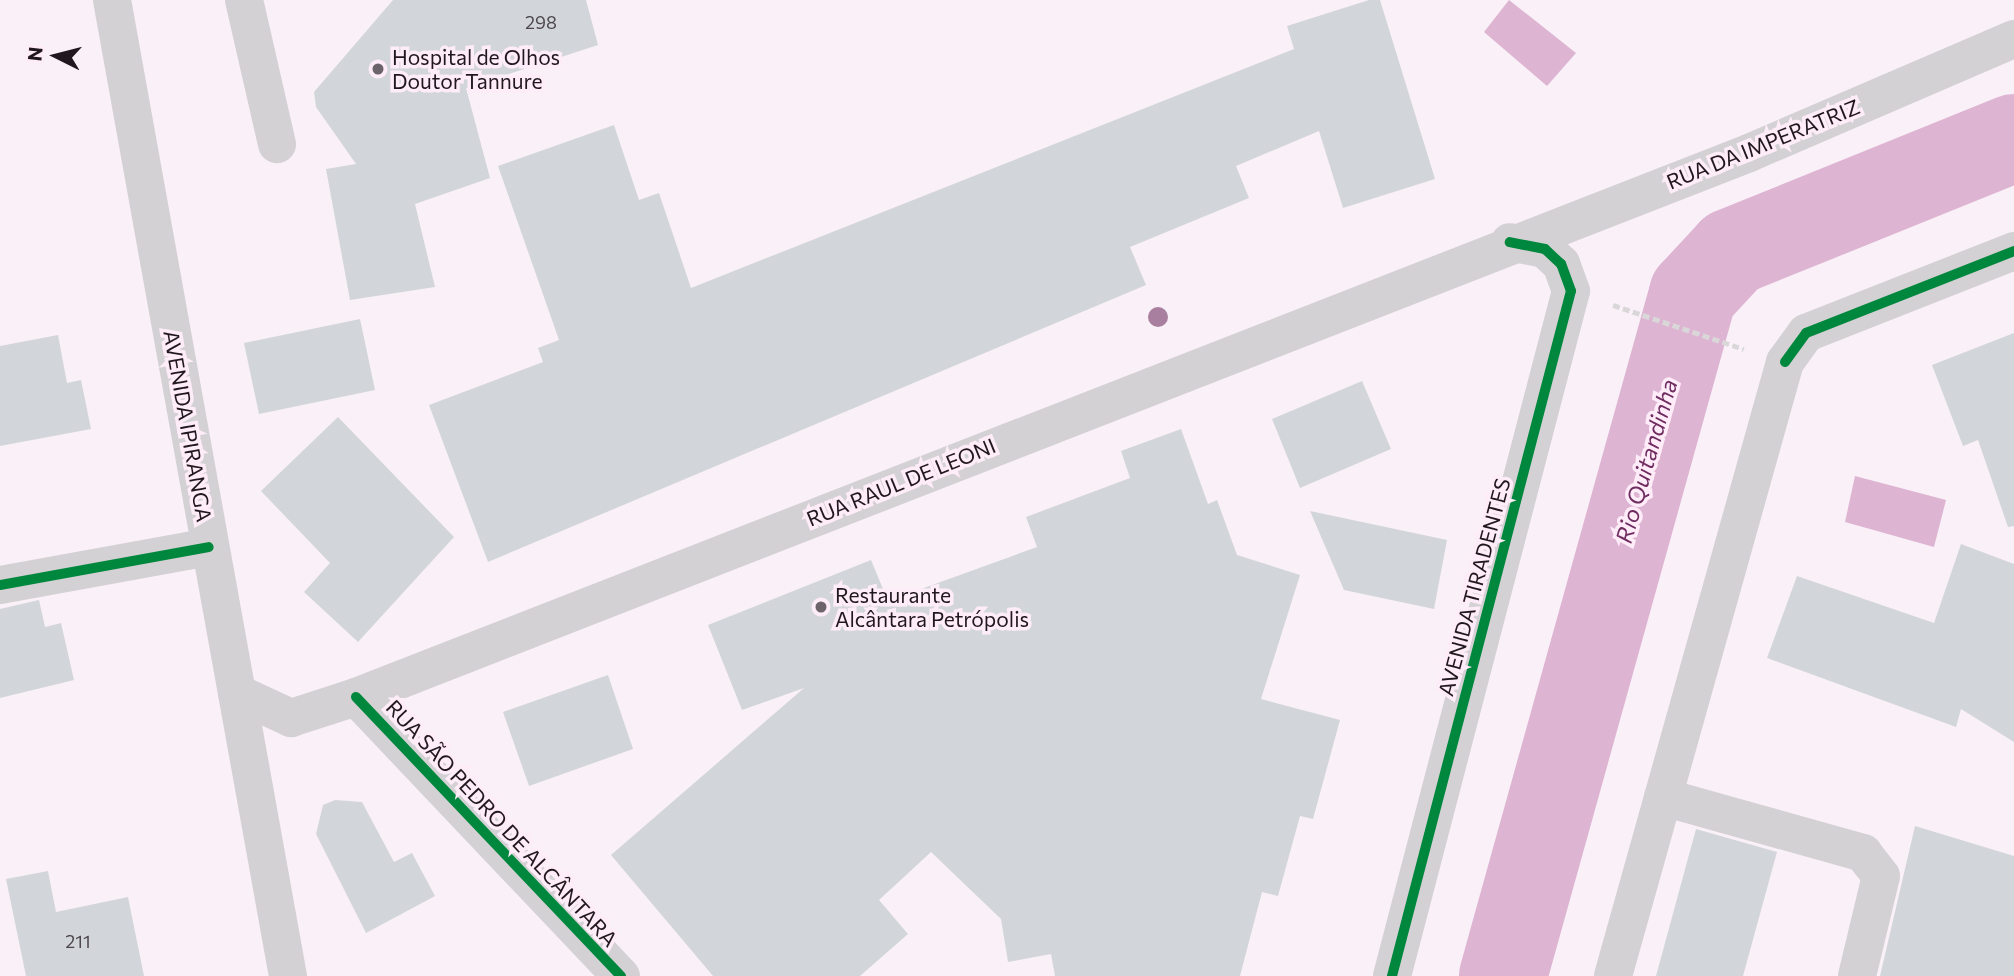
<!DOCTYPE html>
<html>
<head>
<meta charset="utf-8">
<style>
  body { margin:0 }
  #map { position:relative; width:2014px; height:976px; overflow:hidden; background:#faf0f7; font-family:Commissioner,sans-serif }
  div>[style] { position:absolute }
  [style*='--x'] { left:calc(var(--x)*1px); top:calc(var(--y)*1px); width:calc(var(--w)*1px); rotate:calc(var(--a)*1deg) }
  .water>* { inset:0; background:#deb4d3 }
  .river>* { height:88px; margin:-44px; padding:0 44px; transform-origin:44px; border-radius:44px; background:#deb4d3 }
  .building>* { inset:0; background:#d2d6da }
  .path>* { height:4.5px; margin-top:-2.25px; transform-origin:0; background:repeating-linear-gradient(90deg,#dad7d9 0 7px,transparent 0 10.5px) }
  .minor>* { height:38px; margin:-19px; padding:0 19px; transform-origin:19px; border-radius:19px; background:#d3d1d3 }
  .major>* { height:38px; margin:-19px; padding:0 19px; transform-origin:19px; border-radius:19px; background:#d3d1d3 }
  .cycleway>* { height:10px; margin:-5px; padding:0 5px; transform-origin:5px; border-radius:5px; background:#00873e }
  .trees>* { width:20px; height:20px; margin:-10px; border-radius:50%; background:#a87f9f }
  .dots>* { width:19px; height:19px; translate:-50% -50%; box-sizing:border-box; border:4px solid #feecf8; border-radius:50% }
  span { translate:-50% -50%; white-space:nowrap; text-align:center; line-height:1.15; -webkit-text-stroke:7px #feecf8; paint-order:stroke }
  .number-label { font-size:18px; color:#4d474d }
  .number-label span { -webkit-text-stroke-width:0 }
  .poi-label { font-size:21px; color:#21171e }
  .left { translate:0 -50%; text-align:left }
  .street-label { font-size:21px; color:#21171e }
  .water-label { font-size:23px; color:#6e2c60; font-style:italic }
  .north { position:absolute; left:21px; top:21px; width:70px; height:70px; -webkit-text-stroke:5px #feecf8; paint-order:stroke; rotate:276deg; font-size:19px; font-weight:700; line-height:28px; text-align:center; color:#21171e }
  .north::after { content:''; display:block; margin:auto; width:24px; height:32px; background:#21171e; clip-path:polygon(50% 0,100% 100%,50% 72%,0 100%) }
</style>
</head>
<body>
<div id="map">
  <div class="water">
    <div style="clip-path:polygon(1509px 0,1576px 53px,1547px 86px,1484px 32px)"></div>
    <div style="clip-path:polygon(1855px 476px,1946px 500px,1934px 547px,1845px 522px)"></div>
  </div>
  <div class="river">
    <div style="--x:1503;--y:976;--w:708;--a:-74.43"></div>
    <div style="--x:1693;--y:294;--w:57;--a:-47.1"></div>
    <div style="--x:1732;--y:252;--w:304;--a:-22"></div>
  </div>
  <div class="building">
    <div style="clip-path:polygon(393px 0,586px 0,598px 45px,466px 88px,490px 178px,415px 204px,435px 287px,350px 300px,326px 169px,356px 164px,316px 107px,314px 92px)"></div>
    <div style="clip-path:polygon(1369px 0,1380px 0,1435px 179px,1343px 208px,1319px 131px,1236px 166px,1249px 198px,1130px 247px,1146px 285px,488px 562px,429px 405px,543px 362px,538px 348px,559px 340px,498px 166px,614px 125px,639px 200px,659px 193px,691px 288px,1294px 49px,1287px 26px)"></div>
    <div style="clip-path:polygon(360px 319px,375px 390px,259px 414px,244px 343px)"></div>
    <div style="clip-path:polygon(2014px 333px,2014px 526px,2008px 527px,1978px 440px,1963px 446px,1932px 365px)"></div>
    <div style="clip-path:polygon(58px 335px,67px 383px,81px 380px,91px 429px,0 446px,0 346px)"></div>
    <div style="clip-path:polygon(1362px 381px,1391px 449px,1300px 488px,1272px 419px)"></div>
    <div style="clip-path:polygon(338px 417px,454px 537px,358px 642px,304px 592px,330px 563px,261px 491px)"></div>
    <div style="clip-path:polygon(1181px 429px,1208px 504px,1217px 500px,1237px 555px,1300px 575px,1261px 699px,1340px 720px,1313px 819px,1300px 816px,1278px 896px,1262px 892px,1240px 976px,1055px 976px,1051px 954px,1008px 962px,1001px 919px,931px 852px,879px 900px,908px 934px,860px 976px,713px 976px,611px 855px,804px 688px,742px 710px,708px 625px,871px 560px,888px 601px,1037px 547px,1026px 517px,1130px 478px,1121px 451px)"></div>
    <div style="clip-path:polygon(1310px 511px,1447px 540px,1434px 609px,1344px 590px)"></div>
    <div style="clip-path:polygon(1961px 544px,2014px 564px,2014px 742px,1961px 709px,1956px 727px,1767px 658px,1797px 576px,1934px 623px)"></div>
    <div style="clip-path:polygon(39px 600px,45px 627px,61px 623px,74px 680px,0 698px,0 609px)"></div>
    <div style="clip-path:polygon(608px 675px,633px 749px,529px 786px,503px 712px)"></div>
    <div style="clip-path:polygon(335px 800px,362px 802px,394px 862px,412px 853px,435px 896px,366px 933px,316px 834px,323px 805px)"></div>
    <div style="clip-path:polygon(1915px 826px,2014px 856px,2014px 976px,1880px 976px)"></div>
    <div style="clip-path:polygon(1696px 829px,1777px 852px,1743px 976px,1656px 976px)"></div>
    <div style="clip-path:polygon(48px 871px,56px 912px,128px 897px,144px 976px,26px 976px,6px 879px)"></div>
  </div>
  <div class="path">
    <div style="--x:1613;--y:305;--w:138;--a:18.6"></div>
  </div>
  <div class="minor">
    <div style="--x:244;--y:0;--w:148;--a:77.1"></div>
    <div style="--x:0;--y:585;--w:212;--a:-10.3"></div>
    <div style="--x:356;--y:697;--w:385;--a:46.5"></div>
    <div style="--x:1663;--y:797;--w:208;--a:15.6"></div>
    <div style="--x:1863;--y:853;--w:29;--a:52"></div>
    <div style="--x:1881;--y:876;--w:103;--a:103.5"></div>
    <div style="--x:1392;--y:976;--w:708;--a:-75.36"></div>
    <div style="--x:1571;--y:291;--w:29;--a:-110"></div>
    <div style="--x:1561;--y:264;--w:22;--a:-137"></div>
    <div style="--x:1545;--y:249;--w:36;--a:-169"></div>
  </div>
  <div class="major">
    <div style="--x:112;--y:0;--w:992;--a:79.78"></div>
    <div style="--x:237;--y:693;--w:60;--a:24.8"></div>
    <div style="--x:291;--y:718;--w:68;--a:-17.9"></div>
    <div style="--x:356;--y:697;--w:1495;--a:-21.33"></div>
    <div style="--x:1749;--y:153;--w:288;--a:-23.3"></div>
    <div style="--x:1613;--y:976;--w:638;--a:-74.35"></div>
    <div style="--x:1785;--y:362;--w:36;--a:-54"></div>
    <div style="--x:1806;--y:333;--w:224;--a:-21.5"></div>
  </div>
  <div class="cycleway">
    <div style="--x:1785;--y:362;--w:36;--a:-54"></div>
    <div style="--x:1806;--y:333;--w:224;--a:-21.5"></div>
    <div style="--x:0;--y:585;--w:212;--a:-10.3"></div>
    <div style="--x:356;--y:697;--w:385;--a:46.5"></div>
    <div style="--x:1392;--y:976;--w:708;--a:-75.36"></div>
    <div style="--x:1571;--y:291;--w:29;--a:-110"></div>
    <div style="--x:1561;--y:264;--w:22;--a:-137"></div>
    <div style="--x:1545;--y:249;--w:36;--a:-169"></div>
  </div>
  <div class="trees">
    <div style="left:1158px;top:317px"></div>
  </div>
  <div class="dots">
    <div style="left:378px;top:69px;background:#6d636a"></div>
    <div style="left:821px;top:607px;background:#6d636a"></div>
  </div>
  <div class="number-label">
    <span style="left:541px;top:22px">298</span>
    <span style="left:78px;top:941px">211</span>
  </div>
  <div class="poi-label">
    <span class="left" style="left:392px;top:69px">Hospital de Olhos<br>Doutor Tannure</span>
    <span class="left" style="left:835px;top:607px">Restaurante<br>Alcântara Petrópolis</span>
  </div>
  <div class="street-label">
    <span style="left:1763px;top:144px;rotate:-22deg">RUA DA IMPERATRIZ</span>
    <span style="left:188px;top:426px;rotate:80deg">AVENIDA IPIRANGA</span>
    <span style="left:901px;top:482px;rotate:-22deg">RUA RAUL DE LEONI</span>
    <span style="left:1474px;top:587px;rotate:-75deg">AVENIDA TIRADENTES</span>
    <span style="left:502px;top:823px;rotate:47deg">RUA SÃO PEDRO DE ALCÂNTARA</span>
  </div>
  <div class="water-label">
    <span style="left:1646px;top:461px;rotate:-74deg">Rio Quitandinha</span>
  </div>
  <div class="north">N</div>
</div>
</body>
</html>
